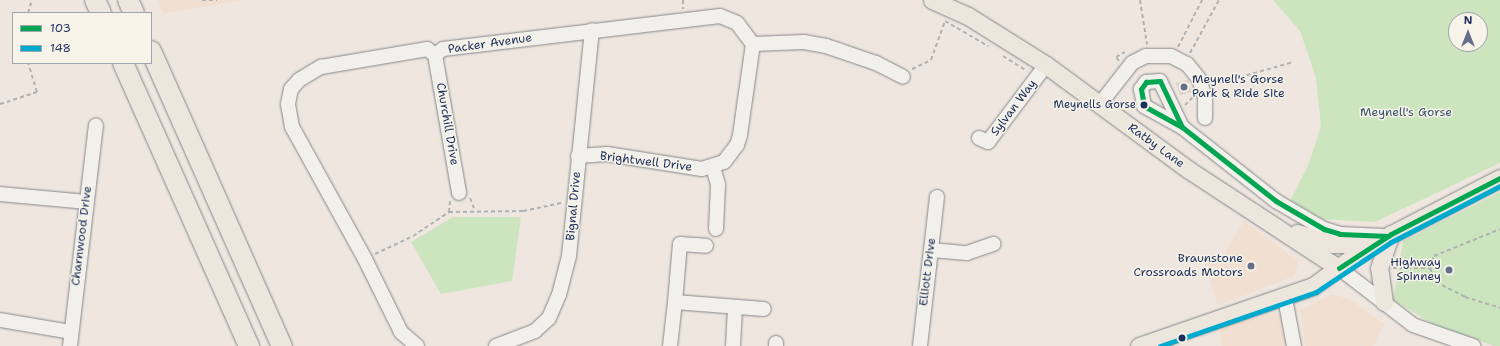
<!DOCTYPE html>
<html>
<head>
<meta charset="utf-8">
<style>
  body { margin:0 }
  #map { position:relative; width:1500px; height:346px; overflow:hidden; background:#efe7df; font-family:"Shantell Sans",sans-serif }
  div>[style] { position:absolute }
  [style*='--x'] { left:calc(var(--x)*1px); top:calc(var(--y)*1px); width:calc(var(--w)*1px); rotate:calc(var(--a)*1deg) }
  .built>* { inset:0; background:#f1e0d1 }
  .green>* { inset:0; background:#cce5bf }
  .building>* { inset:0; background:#dacfc6 }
  .path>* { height:2px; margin-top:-1px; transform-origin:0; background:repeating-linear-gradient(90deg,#b0b1b3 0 4px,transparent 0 7px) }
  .roads { filter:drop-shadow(0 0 1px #86878c) drop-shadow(0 0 1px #86878c) }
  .minor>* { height:14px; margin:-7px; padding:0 7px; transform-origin:7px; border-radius:7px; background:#f2f0eb }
  .major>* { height:17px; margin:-8.5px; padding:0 8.5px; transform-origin:8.5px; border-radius:8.5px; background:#ece6dd }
  .highway>* { height:20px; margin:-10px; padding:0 10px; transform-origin:10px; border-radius:10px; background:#ece6dd }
  .bus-1>* { height:5px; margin:-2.5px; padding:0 2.5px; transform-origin:2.5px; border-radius:2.5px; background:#00a651 }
  .bus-2>* { height:5px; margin:-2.5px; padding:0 2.5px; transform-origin:2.5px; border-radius:2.5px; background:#00a9ce }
  .dots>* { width:11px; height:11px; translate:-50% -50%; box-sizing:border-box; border:2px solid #f7f3e8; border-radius:50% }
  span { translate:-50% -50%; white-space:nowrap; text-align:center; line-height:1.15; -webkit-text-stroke:3px #f7f3e8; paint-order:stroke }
  .bus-label { font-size:11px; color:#1b2f5e }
  .right { translate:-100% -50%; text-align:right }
  .street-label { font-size:12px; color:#1b2f5e }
  .poi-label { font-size:12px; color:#1b2f5e }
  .left { translate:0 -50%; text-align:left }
  .park-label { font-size:12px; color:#39536c }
  .legend { position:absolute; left:12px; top:12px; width:140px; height:52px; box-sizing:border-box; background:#f7f3e8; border:1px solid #9fa5b1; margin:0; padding:5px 7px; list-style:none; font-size:12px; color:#1b2f5e }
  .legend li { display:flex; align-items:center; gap:8px; height:20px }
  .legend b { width:20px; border:1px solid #9fa5b1 }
  .north { position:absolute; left:1448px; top:12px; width:40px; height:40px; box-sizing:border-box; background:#f7f3e8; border:1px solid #9fa5b1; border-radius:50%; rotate:0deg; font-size:11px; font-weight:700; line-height:16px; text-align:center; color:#1b2f5e }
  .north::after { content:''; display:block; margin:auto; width:14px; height:18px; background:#656f8b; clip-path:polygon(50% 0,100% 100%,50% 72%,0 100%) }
</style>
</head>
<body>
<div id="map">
  <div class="built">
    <div style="clip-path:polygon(158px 0,241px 0,164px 14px)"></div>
    <div style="clip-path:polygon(1244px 221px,1299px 261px,1294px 276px,1218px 306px,1202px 256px,1220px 260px)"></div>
    <div style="clip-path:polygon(1332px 294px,1349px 299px,1385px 324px,1373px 346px,1305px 346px,1300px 310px)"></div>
    <div style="clip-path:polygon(1276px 313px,1283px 314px,1289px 346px,1222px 346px,1219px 327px)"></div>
  </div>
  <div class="green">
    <div style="clip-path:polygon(evenodd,1273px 0,1500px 0,1500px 163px,1375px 222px,1319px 219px,1289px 203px,1309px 163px,1321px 126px,1316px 78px,1300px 31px,1273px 0,1456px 20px,1480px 20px,1480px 44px,1456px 44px,1456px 20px)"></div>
    <div style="clip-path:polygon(1500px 192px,1500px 346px,1494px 346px,1435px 325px,1393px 300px,1403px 241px)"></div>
    <div style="clip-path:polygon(453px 217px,521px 217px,512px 281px,441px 294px,411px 242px)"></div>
  </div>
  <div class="building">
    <div style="clip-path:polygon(1188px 80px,1191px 92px,1180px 95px,1176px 83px)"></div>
  </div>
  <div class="path">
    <div style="--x:202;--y:0;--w:15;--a:0"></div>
    <div style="--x:683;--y:0;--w:9;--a:90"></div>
    <div style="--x:1140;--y:0;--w:45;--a:81"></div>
    <div style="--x:28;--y:13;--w:14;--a:-73"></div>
    <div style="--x:1178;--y:47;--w:53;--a:-62.9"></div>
    <div style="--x:1190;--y:53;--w:60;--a:-61.3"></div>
    <div style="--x:1003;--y:56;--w:28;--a:32"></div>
    <div style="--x:1119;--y:61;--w:5;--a:-127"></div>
    <div style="--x:1116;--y:57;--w:10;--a:-29"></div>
    <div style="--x:912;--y:69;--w:21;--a:-25"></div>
    <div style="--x:931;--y:60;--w:41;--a:-70.3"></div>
    <div style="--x:945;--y:21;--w:50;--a:30.2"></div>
    <div style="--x:1213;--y:85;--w:83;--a:-16"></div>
    <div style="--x:0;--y:104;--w:39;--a:-18"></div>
    <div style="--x:37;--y:92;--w:30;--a:-107"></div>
    <div style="--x:1185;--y:105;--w:11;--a:-45"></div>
    <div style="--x:470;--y:198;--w:14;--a:69"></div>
    <div style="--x:449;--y:212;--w:11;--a:-85"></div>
    <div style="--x:375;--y:254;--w:42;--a:-25.3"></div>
    <div style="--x:413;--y:236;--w:43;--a:-33.7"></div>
    <div style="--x:449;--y:212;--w:74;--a:-0.8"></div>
    <div style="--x:523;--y:211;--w:40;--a:-12"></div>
    <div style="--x:1393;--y:268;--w:37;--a:0"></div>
    <div style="--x:1430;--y:268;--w:13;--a:-72"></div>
    <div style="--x:1434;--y:256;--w:71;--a:-22.2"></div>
    <div style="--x:1430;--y:268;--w:15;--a:67"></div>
    <div style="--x:1436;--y:282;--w:33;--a:27"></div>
    <div style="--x:1465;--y:297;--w:37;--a:17"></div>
  </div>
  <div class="roads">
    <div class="minor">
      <div style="--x:435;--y:55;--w:140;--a:80.1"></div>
      <div style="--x:1100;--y:104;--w:52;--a:-52"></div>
      <div style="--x:1132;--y:63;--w:16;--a:-27"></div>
      <div style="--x:1146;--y:56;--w:25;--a:0"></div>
      <div style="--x:1171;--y:56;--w:18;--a:27"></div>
      <div style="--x:1187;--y:64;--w:19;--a:51"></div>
      <div style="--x:1199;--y:79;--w:19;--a:72"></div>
      <div style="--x:1205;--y:97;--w:21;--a:90"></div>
      <div style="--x:1182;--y:127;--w:51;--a:-115.6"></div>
      <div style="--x:1160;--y:81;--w:14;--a:176"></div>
      <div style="--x:1146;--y:82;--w:9;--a:126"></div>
      <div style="--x:1141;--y:89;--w:17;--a:80"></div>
      <div style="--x:1144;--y:106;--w:43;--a:28.9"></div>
      <div style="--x:1182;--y:127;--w:120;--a:38.2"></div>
      <div style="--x:1276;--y:201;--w:56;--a:30.3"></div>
      <div style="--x:1324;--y:229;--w:17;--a:17"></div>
      <div style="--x:1340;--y:234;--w:44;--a:2.6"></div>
      <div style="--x:979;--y:138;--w:10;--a:24"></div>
      <div style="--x:988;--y:142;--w:96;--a:-53"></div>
      <div style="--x:578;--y:156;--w:29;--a:-4"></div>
      <div style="--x:607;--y:154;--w:96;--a:9"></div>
      <div style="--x:702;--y:169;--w:23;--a:-18"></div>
      <div style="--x:724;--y:162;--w:21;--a:-53"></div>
      <div style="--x:737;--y:145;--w:10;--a:-73"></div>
      <div style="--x:740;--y:135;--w:92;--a:-81.9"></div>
      <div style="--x:713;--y:167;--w:19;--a:74"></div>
      <div style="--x:718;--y:185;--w:44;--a:92.6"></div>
      <div style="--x:0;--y:194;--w:86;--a:5.3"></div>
      <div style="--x:931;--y:250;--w:36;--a:5"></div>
      <div style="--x:967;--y:253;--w:28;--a:-19"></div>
      <div style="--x:1339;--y:268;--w:93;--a:37.6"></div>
      <div style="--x:1413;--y:325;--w:64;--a:19.3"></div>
      <div style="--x:1285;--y:298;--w:49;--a:79.4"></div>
      <div style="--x:675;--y:302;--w:58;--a:-85.1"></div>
      <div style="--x:680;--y:244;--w:26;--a:4"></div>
      <div style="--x:0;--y:320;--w:72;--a:9.6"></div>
      <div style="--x:70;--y:346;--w:222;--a:-83.3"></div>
      <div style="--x:417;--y:346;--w:21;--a:-139"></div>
      <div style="--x:401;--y:332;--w:81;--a:-116.3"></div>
      <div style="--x:365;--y:259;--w:151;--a:-118.9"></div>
      <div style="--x:292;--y:127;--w:23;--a:-100"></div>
      <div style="--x:288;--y:104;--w:15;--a:-79"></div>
      <div style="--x:291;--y:89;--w:12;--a:-48"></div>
      <div style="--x:299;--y:80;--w:26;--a:-31"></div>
      <div style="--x:321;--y:67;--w:108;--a:-9.6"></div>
      <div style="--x:427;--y:49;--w:10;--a:37"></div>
      <div style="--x:435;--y:55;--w:10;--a:-37"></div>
      <div style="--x:443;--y:49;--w:279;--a:-6.8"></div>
      <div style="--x:720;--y:16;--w:18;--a:22"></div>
      <div style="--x:737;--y:23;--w:26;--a:53"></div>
      <div style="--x:753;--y:44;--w:51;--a:-2.2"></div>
      <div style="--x:804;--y:42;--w:22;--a:10"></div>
      <div style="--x:826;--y:46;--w:53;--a:18.8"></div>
      <div style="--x:876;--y:63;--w:30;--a:27"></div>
      <div style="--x:496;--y:346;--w:42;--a:-21"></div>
      <div style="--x:535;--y:331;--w:19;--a:-43"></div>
      <div style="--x:549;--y:318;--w:25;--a:-67"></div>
      <div style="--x:559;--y:295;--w:40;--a:-75.6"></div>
      <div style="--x:569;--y:256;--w:227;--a:-84.2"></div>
      <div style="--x:670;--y:346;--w:44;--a:-83.5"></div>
      <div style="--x:675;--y:302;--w:89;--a:4.5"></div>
      <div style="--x:733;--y:346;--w:39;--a:-87"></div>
      <div style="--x:776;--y:346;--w:3;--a:-90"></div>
      <div style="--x:920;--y:346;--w:150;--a:-83.5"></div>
    </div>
    <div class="major">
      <div style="--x:932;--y:0;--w:39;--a:24"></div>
      <div style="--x:968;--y:16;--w:92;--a:32.1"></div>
      <div style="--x:1046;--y:65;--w:177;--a:36.3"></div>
      <div style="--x:1189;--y:170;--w:179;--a:33.2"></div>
      <div style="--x:1297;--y:233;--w:38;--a:17"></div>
      <div style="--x:1333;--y:244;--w:38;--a:0"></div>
      <div style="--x:1384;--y:302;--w:34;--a:-98"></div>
      <div style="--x:1379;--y:268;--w:36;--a:-71"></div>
      <div style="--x:1139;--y:346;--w:184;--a:-19"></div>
      <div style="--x:1313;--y:286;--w:51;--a:-36.2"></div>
      <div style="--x:1354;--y:256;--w:39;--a:-30"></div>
      <div style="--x:1388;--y:236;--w:126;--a:-27.4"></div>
    </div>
    <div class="highway">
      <div style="--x:95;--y:0;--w:14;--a:65"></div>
      <div style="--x:128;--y:0;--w:14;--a:65"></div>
      <div style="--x:151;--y:51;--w:323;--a:66.1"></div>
      <div style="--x:123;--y:63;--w:310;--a:66"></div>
    </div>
  </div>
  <div class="bus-1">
    <div style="--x:1160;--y:81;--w:51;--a:64.4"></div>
    <div style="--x:1182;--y:127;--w:43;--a:-151.1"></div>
    <div style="--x:1144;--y:106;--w:17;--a:-100"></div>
    <div style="--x:1141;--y:89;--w:9;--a:-54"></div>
    <div style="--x:1146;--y:82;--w:14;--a:-4"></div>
    <div style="--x:1182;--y:127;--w:120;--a:38.2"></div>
    <div style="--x:1276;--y:201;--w:56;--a:30.3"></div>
    <div style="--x:1324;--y:229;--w:17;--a:17"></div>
    <div style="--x:1340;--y:234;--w:48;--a:2.4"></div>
    <div style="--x:1339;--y:268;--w:62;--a:-33.2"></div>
    <div style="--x:1391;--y:234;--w:123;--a:-27.2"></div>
  </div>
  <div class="bus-2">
    <div style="--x:1160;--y:346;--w:165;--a:-19.1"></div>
    <div style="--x:1316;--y:292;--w:90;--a:-33.7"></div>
    <div style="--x:1391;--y:242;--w:123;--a:-27.2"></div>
  </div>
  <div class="dots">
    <div style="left:1184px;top:87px;background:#656f8b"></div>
    <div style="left:1144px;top:105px;background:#1b2f5e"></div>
    <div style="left:1251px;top:266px;background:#656f8b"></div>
    <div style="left:1449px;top:270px;background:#656f8b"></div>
    <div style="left:1182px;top:338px;background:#1b2f5e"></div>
  </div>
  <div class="bus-label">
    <span class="right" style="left:1136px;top:105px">Meynells Gorse</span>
  </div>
  <div class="street-label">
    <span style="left:490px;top:44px;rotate:-8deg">Packer Avenue</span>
    <span style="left:1014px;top:108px;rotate:-53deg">Sylvan Way</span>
    <span style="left:447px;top:124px;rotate:80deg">Churchill Drive</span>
    <span style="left:1156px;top:146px;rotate:36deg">Ratby Lane</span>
    <span style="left:646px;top:162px;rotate:7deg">Brightwell Drive</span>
    <span style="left:574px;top:206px;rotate:-85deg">Bignal Drive</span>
    <span style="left:82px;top:236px;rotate:-83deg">Charnwood Drive</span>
    <span style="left:928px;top:272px;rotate:-83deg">Elliott Drive</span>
  </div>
  <div class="poi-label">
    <span class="left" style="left:1192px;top:87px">Meynell's Gorse<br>Park &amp; Ride Site</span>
    <span class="right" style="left:1243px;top:266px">Braunstone<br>Crossroads Motors</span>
    <span class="right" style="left:1441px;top:270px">Highway<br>Spinney</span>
  </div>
  <div class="park-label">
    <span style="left:1406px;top:113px">Meynell's Gorse</span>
  </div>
  <ul class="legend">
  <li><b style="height:5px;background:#00a651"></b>103</li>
  <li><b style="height:5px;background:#00a9ce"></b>148</li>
  </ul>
  <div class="north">N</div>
</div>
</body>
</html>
